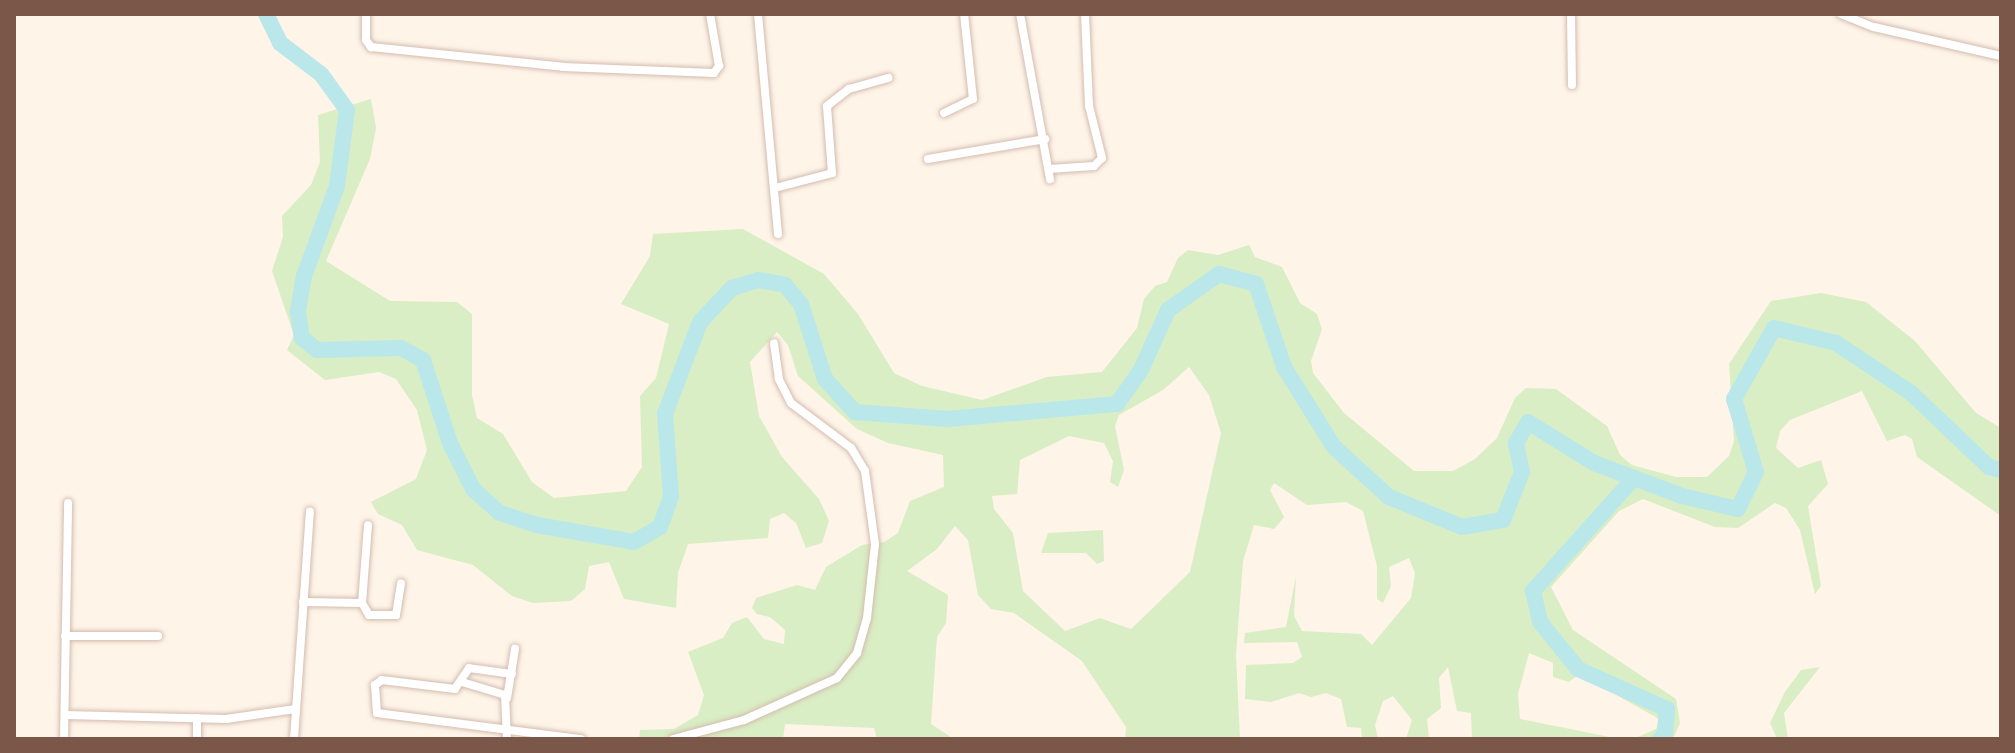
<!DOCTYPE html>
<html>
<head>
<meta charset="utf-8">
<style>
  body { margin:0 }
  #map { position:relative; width:2015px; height:753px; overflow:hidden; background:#fef4e8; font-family:"Open Sans",sans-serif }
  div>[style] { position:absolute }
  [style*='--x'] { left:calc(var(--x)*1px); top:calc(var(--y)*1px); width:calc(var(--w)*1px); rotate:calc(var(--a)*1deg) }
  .green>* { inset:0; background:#d9eec4 }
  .river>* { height:16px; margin:-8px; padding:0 8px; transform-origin:8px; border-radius:8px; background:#bae7ea }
  .roads { filter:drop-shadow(0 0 2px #d4bcaf) drop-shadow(0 0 2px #d4bcaf) }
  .minor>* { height:8px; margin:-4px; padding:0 4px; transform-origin:4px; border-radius:4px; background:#fff }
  span { translate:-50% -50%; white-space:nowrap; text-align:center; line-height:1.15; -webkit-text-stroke:6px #fff8f0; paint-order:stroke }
  .frame { position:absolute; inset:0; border:16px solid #7b5749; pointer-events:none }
</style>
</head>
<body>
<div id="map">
  <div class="green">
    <div style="clip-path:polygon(evenodd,371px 99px,376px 128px,370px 159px,326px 261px,390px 301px,457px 302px,472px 314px,472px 395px,477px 418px,503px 434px,532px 482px,554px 498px,626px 491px,642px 467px,640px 396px,656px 378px,669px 324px,621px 304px,650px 256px,653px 234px,743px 229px,824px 274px,858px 314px,894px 373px,922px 386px,982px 400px,1047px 377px,1102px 372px,1137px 328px,1144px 299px,1155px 286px,1167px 282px,1178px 258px,1188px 250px,1218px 255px,1249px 245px,1255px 257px,1282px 267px,1300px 303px,1317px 314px,1322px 329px,1311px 361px,1313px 373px,1344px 413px,1414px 471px,1453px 471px,1475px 459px,1497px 438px,1515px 398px,1526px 388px,1556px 389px,1607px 426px,1620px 455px,1632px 465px,1676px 477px,1707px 477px,1729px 456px,1734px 441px,1729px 364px,1771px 301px,1821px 293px,1866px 302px,1915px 341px,1976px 413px,2001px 428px,2001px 516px,1917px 457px,1912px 439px,1905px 435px,1887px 441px,1862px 391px,1790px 420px,1780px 431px,1776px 448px,1798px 468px,1821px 460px,1828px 484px,1808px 506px,1821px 586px,1815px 594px,1800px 530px,1786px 508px,1775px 503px,1738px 528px,1715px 527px,1643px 499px,1619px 511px,1551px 587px,1573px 630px,1676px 699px,1680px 723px,1673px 739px,1633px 739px,1656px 729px,1659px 719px,1579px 674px,1569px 682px,1553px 677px,1553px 663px,1529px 653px,1518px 694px,1520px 719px,1620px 739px,1472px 739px,1471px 713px,1457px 711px,1448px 667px,1439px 678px,1441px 708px,1427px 719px,1429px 739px,1406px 739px,1412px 720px,1393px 696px,1383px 701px,1375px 725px,1378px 739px,1362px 739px,1361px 728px,1347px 727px,1341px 699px,1326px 693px,1311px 697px,1299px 693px,1271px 702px,1245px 699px,1246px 665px,1293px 663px,1302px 657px,1297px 642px,1244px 643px,1245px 633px,1286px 627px,1296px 576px,1294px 616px,1302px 631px,1361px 634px,1372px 645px,1411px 598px,1415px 573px,1409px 558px,1389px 567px,1391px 586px,1383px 603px,1377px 599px,1377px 566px,1363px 511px,1346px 502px,1307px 505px,1274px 483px,1270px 490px,1284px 517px,1274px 529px,1254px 525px,1243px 561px,1236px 655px,1240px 739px,1125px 739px,1126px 727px,1082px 661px,1014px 613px,991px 609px,978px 595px,968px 540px,955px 526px,937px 549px,907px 571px,948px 595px,946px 623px,937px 637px,931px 724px,954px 739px,877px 739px,874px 728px,785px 724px,783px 739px,639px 739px,640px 730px,674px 729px,698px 715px,704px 695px,688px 652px,723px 638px,732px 623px,747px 617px,764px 639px,784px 644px,785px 630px,770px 617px,757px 614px,752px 608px,756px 598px,797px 585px,815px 590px,826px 567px,862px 545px,884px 542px,898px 533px,910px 501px,944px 487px,943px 455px,888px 443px,857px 429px,798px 376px,788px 345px,777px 332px,750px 362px,759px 416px,782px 457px,819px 499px,829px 521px,822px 543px,806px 548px,796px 523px,784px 513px,770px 519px,768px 538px,688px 544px,678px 573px,676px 608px,624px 599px,609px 562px,589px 566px,585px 589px,571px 601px,533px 603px,512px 596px,473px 565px,417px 550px,402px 525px,378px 514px,371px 502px,416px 479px,427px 450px,417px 410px,396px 379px,379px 372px,325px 380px,287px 350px,294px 335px,272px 271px,283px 237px,282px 216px,311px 185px,320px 162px,318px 115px,371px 99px,1189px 367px,1209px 395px,1221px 433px,1190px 572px,1131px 629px,1100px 618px,1065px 631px,1023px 591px,1013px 533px,994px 509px,992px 496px,1017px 494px,1020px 460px,1069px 436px,1104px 443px,1113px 461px,1110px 482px,1118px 487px,1124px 470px,1115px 426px,1119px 415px,1163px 390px,1189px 367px)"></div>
    <div style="clip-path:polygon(1103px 530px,1104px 561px,1097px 564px,1086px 553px,1041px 553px,1048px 533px)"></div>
    <div style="clip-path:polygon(1820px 667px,1784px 713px,1788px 739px,1777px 739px,1770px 723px,1785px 692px,1801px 670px)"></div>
  </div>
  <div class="river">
    <div style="--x:266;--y:14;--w:32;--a:64"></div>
    <div style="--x:280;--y:43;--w:51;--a:37.1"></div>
    <div style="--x:321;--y:74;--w:44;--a:54.2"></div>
    <div style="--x:347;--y:110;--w:77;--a:97.5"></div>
    <div style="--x:337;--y:186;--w:96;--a:110.1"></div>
    <div style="--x:304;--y:276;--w:36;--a:100"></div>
    <div style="--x:298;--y:311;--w:27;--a:82"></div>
    <div style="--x:302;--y:338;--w:19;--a:39"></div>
    <div style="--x:317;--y:350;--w:84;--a:-1.4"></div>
    <div style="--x:401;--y:348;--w:25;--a:29"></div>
    <div style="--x:423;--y:360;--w:87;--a:72"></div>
    <div style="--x:450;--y:443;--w:51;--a:63.4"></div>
    <div style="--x:473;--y:489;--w:36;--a:42"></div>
    <div style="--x:500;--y:513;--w:39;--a:18"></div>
    <div style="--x:537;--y:525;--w:98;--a:9.9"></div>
    <div style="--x:634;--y:542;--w:30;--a:-30"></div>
    <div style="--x:660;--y:527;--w:32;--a:-70"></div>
    <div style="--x:671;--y:497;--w:83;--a:-94.1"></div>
    <div style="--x:665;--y:414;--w:98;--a:-69.2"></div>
    <div style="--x:700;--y:322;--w:47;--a:-46.7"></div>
    <div style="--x:732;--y:288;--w:27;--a:-17"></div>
    <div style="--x:758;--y:280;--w:27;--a:10"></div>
    <div style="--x:785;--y:285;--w:25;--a:50"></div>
    <div style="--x:801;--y:304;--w:79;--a:72.3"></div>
    <div style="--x:825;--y:379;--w:45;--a:47.7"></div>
    <div style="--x:855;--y:412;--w:93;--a:4.3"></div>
    <div style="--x:948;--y:419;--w:170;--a:-5.1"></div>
    <div style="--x:1117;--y:404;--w:42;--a:-54.8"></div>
    <div style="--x:1141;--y:370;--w:66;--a:-65.8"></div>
    <div style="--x:1168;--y:310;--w:62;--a:-35.2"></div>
    <div style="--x:1219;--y:274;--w:38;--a:15"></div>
    <div style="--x:1256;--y:284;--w:88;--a:71.4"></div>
    <div style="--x:1284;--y:367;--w:94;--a:58"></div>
    <div style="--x:1334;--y:447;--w:74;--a:42.3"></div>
    <div style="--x:1389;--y:497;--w:79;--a:22.3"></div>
    <div style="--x:1462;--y:527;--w:42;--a:-9.7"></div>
    <div style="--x:1503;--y:520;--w:52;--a:-68.4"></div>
    <div style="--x:1522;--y:472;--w:30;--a:-102"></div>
    <div style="--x:1516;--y:443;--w:24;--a:-60"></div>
    <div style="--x:1528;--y:422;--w:78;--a:31.8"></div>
    <div style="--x:1594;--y:463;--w:94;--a:20.6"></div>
    <div style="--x:1682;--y:496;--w:57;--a:13.1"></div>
    <div style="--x:1738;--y:509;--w:41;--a:-64.1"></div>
    <div style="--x:1756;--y:472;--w:76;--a:-106.8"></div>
    <div style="--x:1734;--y:399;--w:81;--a:-60.6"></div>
    <div style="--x:1774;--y:328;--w:64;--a:13.6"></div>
    <div style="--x:1836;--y:343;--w:90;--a:33.7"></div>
    <div style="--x:1911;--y:393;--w:108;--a:43.5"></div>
    <div style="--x:1989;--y:467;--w:12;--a:14"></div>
    <div style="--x:1634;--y:478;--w:152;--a:131.8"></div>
    <div style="--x:1533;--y:591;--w:32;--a:77"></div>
    <div style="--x:1540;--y:622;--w:60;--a:51"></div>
    <div style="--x:1578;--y:669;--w:98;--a:24.2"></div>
    <div style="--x:1667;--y:709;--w:25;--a:95"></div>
    <div style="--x:1665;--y:734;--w:7;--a:135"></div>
  </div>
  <div class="roads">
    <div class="minor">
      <div style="--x:366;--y:14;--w:26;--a:90"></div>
      <div style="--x:366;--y:40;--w:9;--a:54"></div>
      <div style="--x:371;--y:47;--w:193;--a:5.9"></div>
      <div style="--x:563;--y:67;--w:151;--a:2.3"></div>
      <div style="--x:714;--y:73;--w:9;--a:-54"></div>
      <div style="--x:719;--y:66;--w:53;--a:-99.8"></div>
      <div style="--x:758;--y:14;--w:221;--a:84.8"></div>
      <div style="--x:1020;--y:14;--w:168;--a:79.7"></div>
      <div style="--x:1571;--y:14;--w:71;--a:89.2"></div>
      <div style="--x:1841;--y:14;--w:35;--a:22"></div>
      <div style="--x:1874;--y:27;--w:130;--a:12.9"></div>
      <div style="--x:944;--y:113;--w:32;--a:-26"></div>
      <div style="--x:973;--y:99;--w:85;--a:-96"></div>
      <div style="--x:928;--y:159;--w:119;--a:-9.7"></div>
      <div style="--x:1049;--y:169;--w:45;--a:-3.8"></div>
      <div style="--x:1094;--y:166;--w:11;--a:-45"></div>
      <div style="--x:1102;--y:158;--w:54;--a:-104"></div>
      <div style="--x:1089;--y:106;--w:92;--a:-92.5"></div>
      <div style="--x:775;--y:188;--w:59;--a:-14.7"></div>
      <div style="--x:832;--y:173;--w:67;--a:-94.3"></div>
      <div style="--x:827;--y:106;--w:28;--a:-38"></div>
      <div style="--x:849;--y:89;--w:41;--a:-15.8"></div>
      <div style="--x:303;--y:602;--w:59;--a:1"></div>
      <div style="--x:362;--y:603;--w:78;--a:-85.6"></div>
      <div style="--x:362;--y:603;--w:14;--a:60"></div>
      <div style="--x:369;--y:615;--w:27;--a:0"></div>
      <div style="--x:396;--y:615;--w:32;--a:-81"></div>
      <div style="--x:65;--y:636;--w:93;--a:0"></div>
      <div style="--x:512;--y:674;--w:43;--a:-172.1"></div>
      <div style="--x:469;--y:668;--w:25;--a:124"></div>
      <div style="--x:455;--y:689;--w:74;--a:-173"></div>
      <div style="--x:382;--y:680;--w:9;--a:144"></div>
      <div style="--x:375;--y:685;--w:28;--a:86"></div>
      <div style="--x:377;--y:713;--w:206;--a:7.3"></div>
      <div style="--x:462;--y:682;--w:45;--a:16.8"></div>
      <div style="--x:505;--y:695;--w:44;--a:87.4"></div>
      <div style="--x:507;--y:698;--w:50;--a:-80.7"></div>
      <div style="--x:65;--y:715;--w:161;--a:1.4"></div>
      <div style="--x:226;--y:719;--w:70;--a:-8.2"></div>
      <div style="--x:64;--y:739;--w:236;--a:-89"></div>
      <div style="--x:197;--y:739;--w:21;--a:-90"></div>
      <div style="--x:294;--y:739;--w:228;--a:-86"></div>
      <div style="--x:673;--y:739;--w:73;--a:-15"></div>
      <div style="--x:744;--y:720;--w:102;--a:-24.3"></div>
      <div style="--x:837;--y:678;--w:32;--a:-51"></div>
      <div style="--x:857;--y:653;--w:36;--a:-74"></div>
      <div style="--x:867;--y:618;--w:74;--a:-83.8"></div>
      <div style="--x:875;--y:544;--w:74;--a:-97.8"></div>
      <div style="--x:865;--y:471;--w:27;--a:-121"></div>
      <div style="--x:851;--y:448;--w:75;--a:-143.1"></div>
      <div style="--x:791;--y:403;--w:27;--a:-117"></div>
      <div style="--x:779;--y:379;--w:36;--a:-98"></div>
    </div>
  </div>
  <div class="frame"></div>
</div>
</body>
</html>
